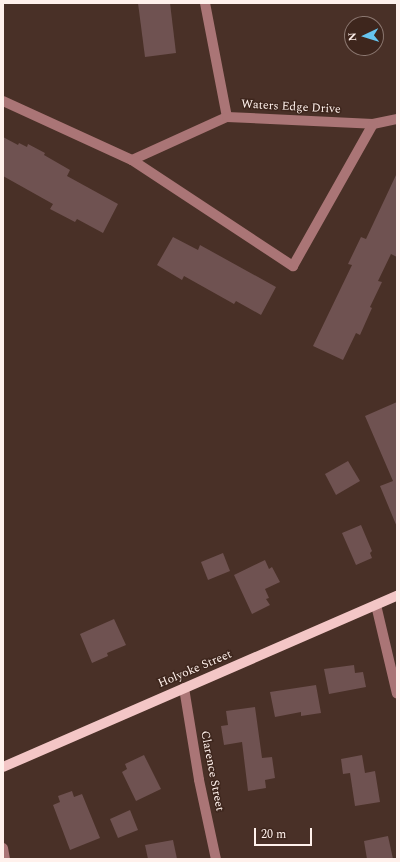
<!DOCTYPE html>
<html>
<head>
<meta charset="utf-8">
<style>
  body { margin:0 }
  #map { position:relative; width:400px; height:862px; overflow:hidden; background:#493027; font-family:Spectral,serif }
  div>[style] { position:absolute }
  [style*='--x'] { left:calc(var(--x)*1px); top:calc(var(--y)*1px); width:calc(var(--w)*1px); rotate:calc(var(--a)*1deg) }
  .building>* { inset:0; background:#6f5251 }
  .minor>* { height:10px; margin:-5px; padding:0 5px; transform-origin:5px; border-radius:5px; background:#aa7576 }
  .major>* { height:10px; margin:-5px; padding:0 5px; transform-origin:5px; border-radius:5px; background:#f3c6c6 }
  span { translate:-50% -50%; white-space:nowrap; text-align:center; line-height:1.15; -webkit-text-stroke:3px #3e261d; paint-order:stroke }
  .street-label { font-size:12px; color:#fff1ec }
  .frame { position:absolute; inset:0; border:4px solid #fff1ec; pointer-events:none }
  .north { position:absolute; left:344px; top:16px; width:40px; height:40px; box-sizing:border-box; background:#3e261d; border:1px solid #8b7770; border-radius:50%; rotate:266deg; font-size:11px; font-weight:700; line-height:16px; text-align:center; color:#fff1ec }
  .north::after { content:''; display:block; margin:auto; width:14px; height:18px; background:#66c4ef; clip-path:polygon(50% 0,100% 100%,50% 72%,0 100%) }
  .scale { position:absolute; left:254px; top:828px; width:58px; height:18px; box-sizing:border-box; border:2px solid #fff1ec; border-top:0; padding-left:5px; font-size:12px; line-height:14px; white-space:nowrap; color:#fff1ec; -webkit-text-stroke:3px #3e261d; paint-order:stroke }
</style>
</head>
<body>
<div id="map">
  <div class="building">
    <div style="clip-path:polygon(138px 3px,170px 3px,176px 53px,145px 57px)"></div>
    <div style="clip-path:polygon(3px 137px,18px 145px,19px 143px,27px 147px,28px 144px,45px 153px,44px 155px,70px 170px,67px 176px,118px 204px,103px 233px,77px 219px,75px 222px,50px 209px,53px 204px,3px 176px)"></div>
    <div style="clip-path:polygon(397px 173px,397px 257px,391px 254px,378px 281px,382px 282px,370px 307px,372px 308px,360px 335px,356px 333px,343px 360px,313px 346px,352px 265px,348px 264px,361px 237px,366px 239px)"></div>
    <div style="clip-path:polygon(173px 237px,198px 250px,200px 245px,276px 287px,261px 315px,236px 301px,234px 304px,184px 276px,182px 280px,157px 265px)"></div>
    <div style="clip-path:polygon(397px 402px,397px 527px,380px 486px,393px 481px,365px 416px)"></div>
    <div style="clip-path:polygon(348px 461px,360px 481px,336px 495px,325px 474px)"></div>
    <div style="clip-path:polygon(361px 525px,372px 551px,370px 553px,372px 558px,356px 565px,342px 533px)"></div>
    <div style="clip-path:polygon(223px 553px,230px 571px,208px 580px,201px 562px)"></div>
    <div style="clip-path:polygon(265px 560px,269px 569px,272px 567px,280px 582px,265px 589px,269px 598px,266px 599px,270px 605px,252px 614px,234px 575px)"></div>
    <div style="clip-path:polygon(114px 619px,126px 645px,107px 653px,108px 656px,92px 663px,80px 634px)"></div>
    <div style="clip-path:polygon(354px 665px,355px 673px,363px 672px,366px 687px,329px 694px,324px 669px)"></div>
    <div style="clip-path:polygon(316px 685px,321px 713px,301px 716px,301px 712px,275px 717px,270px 692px)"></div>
    <div style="clip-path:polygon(255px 707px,262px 758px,272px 757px,275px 778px,265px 780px,266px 788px,248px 791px,242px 742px,224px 745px,221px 726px,228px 725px,226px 711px)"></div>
    <div style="clip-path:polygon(144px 755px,161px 789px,136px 801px,122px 772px,127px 769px,125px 764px)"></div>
    <div style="clip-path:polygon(362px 755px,365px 773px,375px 771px,380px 802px,355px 806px,350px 773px,343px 774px,341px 759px)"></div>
    <div style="clip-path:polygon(72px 791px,74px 797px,82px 794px,100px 838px,70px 850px,53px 805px,60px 802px,58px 796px)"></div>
    <div style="clip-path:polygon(130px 810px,138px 830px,118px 838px,110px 819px)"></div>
    <div style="clip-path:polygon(388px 836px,393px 859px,367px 859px,364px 841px)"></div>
    <div style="clip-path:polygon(173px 840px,177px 859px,148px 859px,145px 845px)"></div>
  </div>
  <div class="minor">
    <div style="--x:205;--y:3;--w:116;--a:79.1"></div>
    <div style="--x:3;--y:101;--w:142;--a:24.6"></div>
    <div style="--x:132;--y:160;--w:104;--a:-24.4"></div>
    <div style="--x:227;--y:117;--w:146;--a:2.7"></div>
    <div style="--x:373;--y:124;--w:25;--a:-12"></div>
    <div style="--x:132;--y:160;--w:193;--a:33.4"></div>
    <div style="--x:293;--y:266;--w:163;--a:-60.6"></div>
    <div style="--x:376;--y:605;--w:91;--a:76.7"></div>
    <div style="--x:184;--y:688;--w:93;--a:80.7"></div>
    <div style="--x:199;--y:780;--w:81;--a:77.9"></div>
    <div style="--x:3;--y:848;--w:11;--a:80"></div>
  </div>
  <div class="major">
    <div style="--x:3;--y:767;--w:430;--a:-23.5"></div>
  </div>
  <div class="street-label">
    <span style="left:291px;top:107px;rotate:3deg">Waters Edge Drive</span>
    <span style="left:195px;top:669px;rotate:-23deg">Holyoke Street</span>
    <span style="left:212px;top:771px;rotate:79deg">Clarence Street</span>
  </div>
  <div class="frame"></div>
  <div class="north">N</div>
  <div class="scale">20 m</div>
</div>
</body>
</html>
